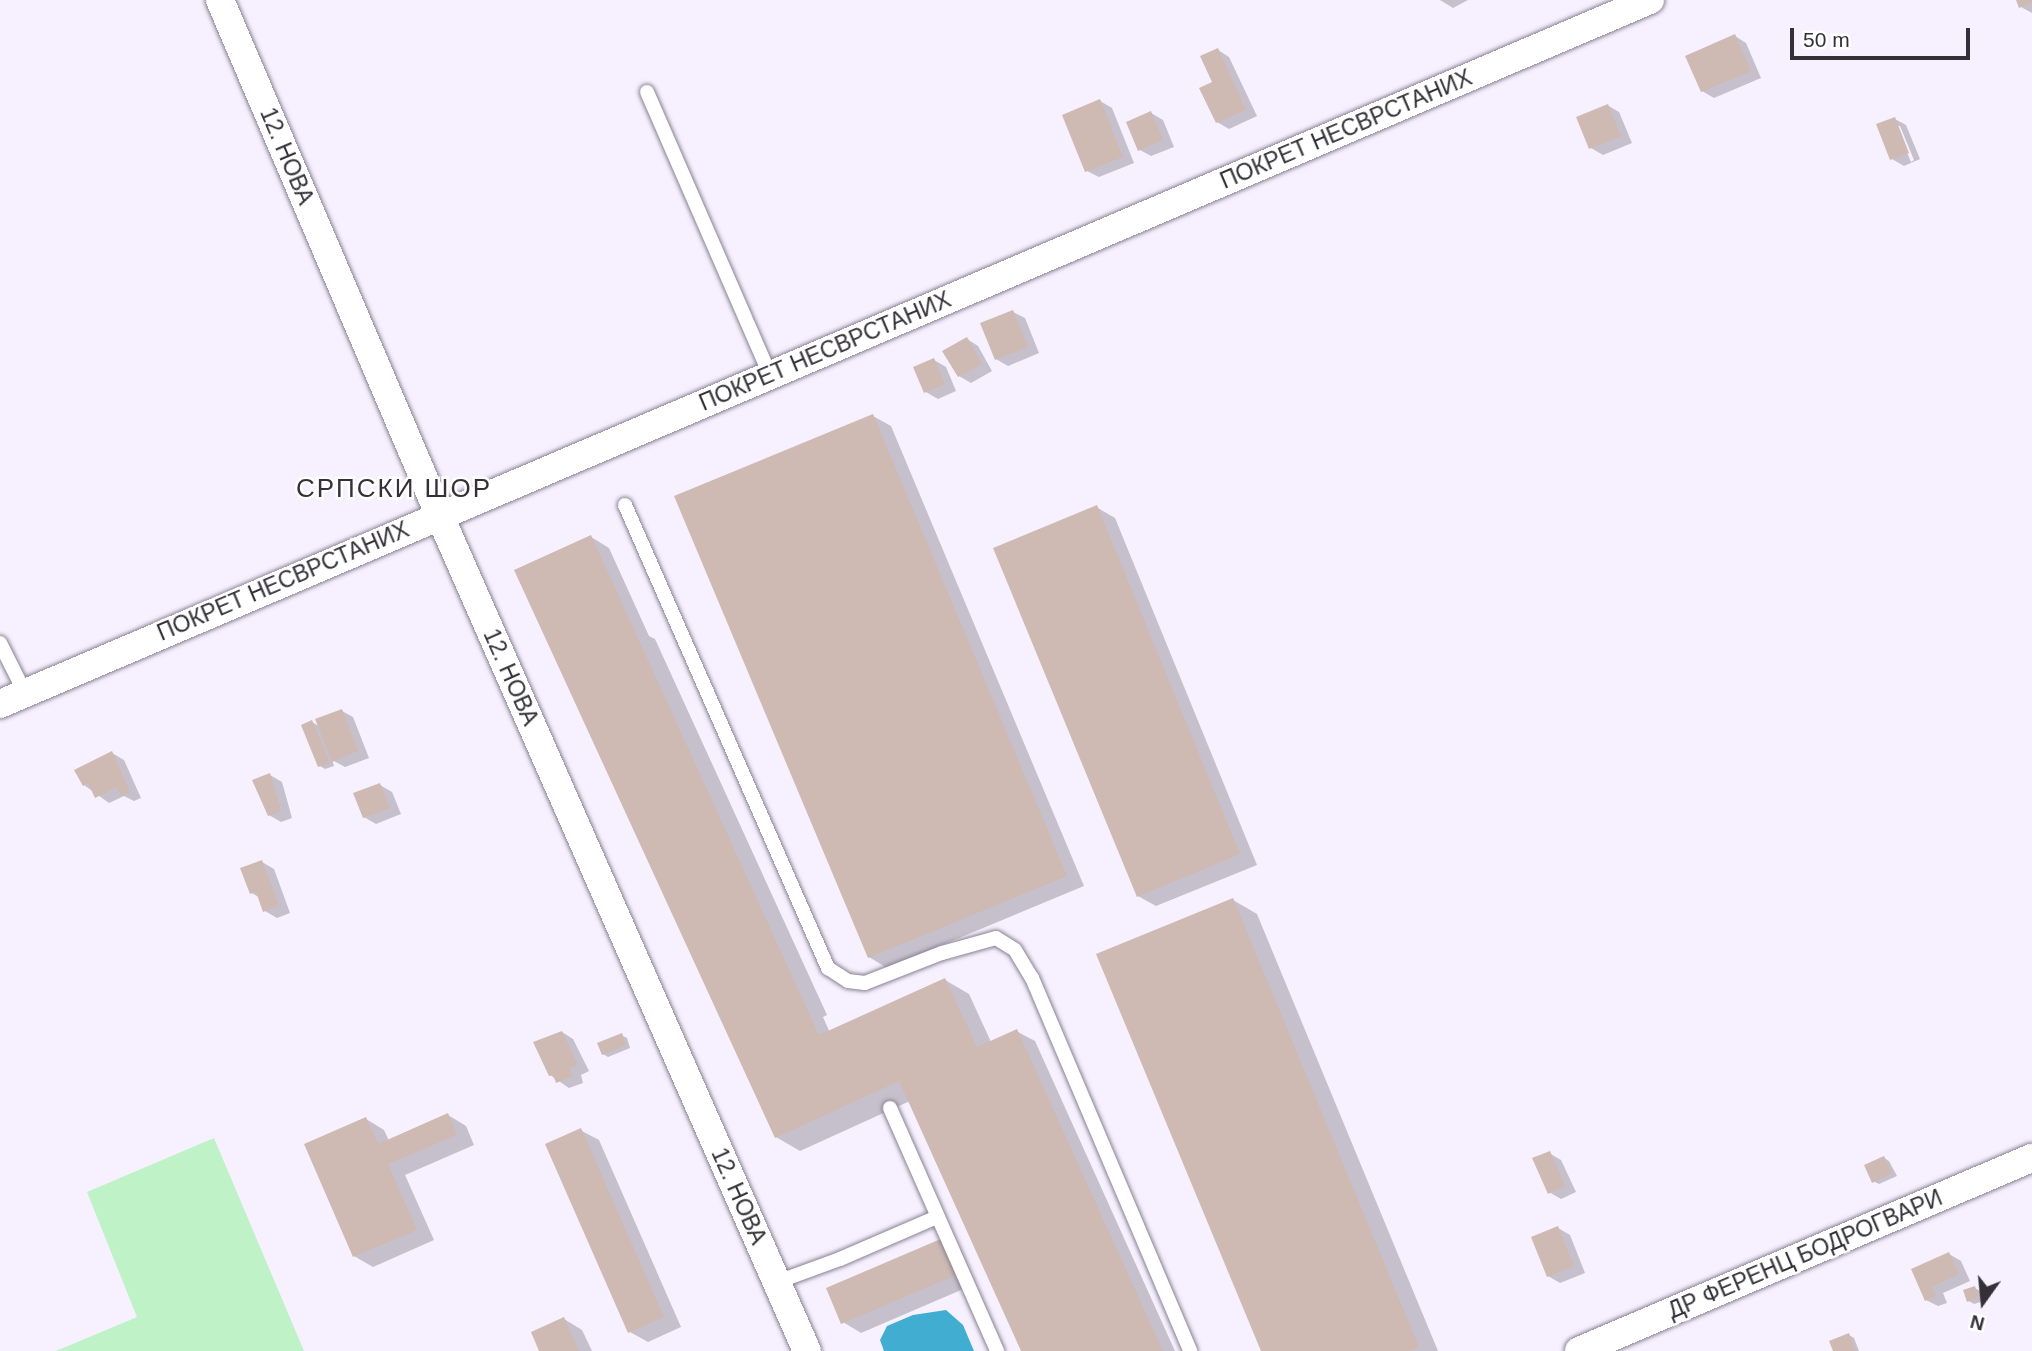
<!DOCTYPE html>
<html>
<head>
<meta charset="utf-8">
<style>
  body { margin:0 }
  #map { position:relative; width:2032px; height:1351px; overflow:hidden; background:#f7f0ff; font-family:Arial,sans-serif }
  div>[style] { position:absolute }
  [style*='--x'] { left:calc(var(--x)*1px); top:calc(var(--y)*1px); width:calc(var(--w)*1px); rotate:calc(var(--a)*1deg) }
  .green>* { inset:0; background:#bff2c7 }
  .water>* { inset:0; background:#40add1 }
  .shadow>* { inset:0; background:#0003 }
  .building>* { inset:0; background:#cebab2 }
  .roads { filter:drop-shadow(0 0 2px #888191) drop-shadow(0 0 2px #888191) }
  .lane>* { height:14px; margin:-7px; padding:0 7px; transform-origin:7px; border-radius:7px; background:#fff }
  .street>* { height:28px; margin:-14px; padding:0 14px; transform-origin:14px; border-radius:14px; background:#fff }
  span { translate:-50% -50%; white-space:nowrap; text-align:center; line-height:1.15; -webkit-text-stroke:5px #fff; paint-order:stroke }
  .street-label { font-size:23px; color:#333037 }
  .quarter-label { font-size:26px; color:#333037; letter-spacing:2px }
  .north { position:absolute; left:1948px; top:1267px; width:70px; height:70px; -webkit-text-stroke:5px #fff; paint-order:stroke; rotate:195deg; font-size:19px; font-weight:700; line-height:28px; text-align:center; color:#333037 }
  .north::after { content:''; display:block; margin:auto; width:24px; height:32px; background:#333037; clip-path:polygon(50% 0,100% 100%,50% 72%,0 100%) }
  .scale { position:absolute; left:1790px; top:28px; width:180px; height:32px; box-sizing:border-box; border:4px solid #333037; border-top:0; padding-left:9px; font-size:21px; line-height:24px; white-space:nowrap; color:#333037; -webkit-text-stroke:5px #fff; paint-order:stroke }
</style>
</head>
<body>
<div id="map">
  <div class="green">
    <div style="clip-path:polygon(214px 1138px,304px 1351px,56px 1351px,137px 1317px,87px 1192px)"></div>
  </div>
  <div class="water">
    <div style="clip-path:polygon(946px 1310px,963px 1325px,974px 1351px,884px 1351px,880px 1340px,887px 1326px,913px 1315px)"></div>
  </div>
  <div class="shadow">
    <div style="clip-path:polygon(1440px 0,1468px 0,1453px 8px)"></div>
    <div style="clip-path:polygon(2017px 0,2032px 0,2032px 13px,2021px 7px)"></div>
    <div style="clip-path:polygon(1735px 36px,1746px 43px,1761px 78px,1714px 98px,1702px 91px)"></div>
    <div style="clip-path:polygon(1218px 50px,1229px 57px,1257px 116px,1229px 129px,1217px 122px,1214px 83px)"></div>
    <div style="clip-path:polygon(1100px 101px,1112px 108px,1134px 163px,1099px 177px,1087px 171px)"></div>
    <div style="clip-path:polygon(1607px 105px,1619px 112px,1632px 143px,1603px 155px,1591px 148px)"></div>
    <div style="clip-path:polygon(1151px 113px,1163px 120px,1174px 147px,1151px 156px,1140px 150px)"></div>
    <div style="clip-path:polygon(evenodd,1895px 119px,1906px 125px,1920px 159px,1904px 166px,1892px 159px,1895px 119px,1896px 126px,1900px 126px,1914px 160px,1911px 162px,1896px 126px)"></div>
    <div style="clip-path:polygon(1013px 312px,1025px 318px,1039px 353px,1008px 366px,996px 359px)"></div>
    <div style="clip-path:polygon(967px 339px,978px 346px,992px 371px,971px 383px,959px 376px)"></div>
    <div style="clip-path:polygon(934px 360px,946px 367px,956px 391px,938px 399px,926px 392px)"></div>
    <div style="clip-path:polygon(873px 416px,891px 426px,1084px 886px,887px 968px,869px 957px)"></div>
    <div style="clip-path:polygon(1096px 507px,1115px 518px,1257px 865px,1156px 906px,1138px 896px)"></div>
    <div style="clip-path:polygon(591px 537px,609px 548px,649px 636px,655px 639px,827px 1015px,823px 1017px,830px 1033px,945px 980px,969px 994px,991px 1042px,1016px 1031px,1035px 1041px,1175px 1351px,1022px 1351px,910px 1101px,800px 1151px,776px 1137px)"></div>
    <div style="clip-path:polygon(342px 711px,353px 717px,369px 758px,345px 767px,332px 760px,334px 766px,325px 769px,320px 766px,312px 722px,320px 727px)"></div>
    <div style="clip-path:polygon(112px 753px,124px 760px,141px 798px,134px 801px,124px 796px,109px 803px,84px 785px)"></div>
    <div style="clip-path:polygon(270px 775px,282px 782px,292px 818px,281px 822px,269px 815px)"></div>
    <div style="clip-path:polygon(380px 785px,392px 792px,401px 814px,376px 824px,364px 817px)"></div>
    <div style="clip-path:polygon(262px 862px,274px 869px,290px 913px,277px 918px,265px 911px,260px 898px,252px 893px)"></div>
    <div style="clip-path:polygon(1233px 900px,1257px 914px,1438px 1351px,1263px 1351px)"></div>
    <div style="clip-path:polygon(562px 1032px,573px 1039px,589px 1071px,581px 1075px,583px 1083px,569px 1088px,550px 1075px)"></div>
    <div style="clip-path:polygon(621px 1035px,627px 1038px,630px 1048px,608px 1057px,603px 1054px)"></div>
    <div style="clip-path:polygon(448px 1115px,466px 1126px,474px 1145px,405px 1175px,434px 1240px,373px 1267px,354px 1256px,366px 1119px,384px 1130px,389px 1141px)"></div>
    <div style="clip-path:polygon(580px 1130px,599px 1140px,681px 1327px,648px 1342px,630px 1332px)"></div>
    <div style="clip-path:polygon(1549px 1153px,1561px 1160px,1576px 1192px,1561px 1199px,1549px 1192px)"></div>
    <div style="clip-path:polygon(1884px 1158px,1889px 1161px,1897px 1176px,1879px 1184px,1873px 1181px)"></div>
    <div style="clip-path:polygon(1558px 1228px,1570px 1235px,1585px 1273px,1560px 1283px,1548px 1276px)"></div>
    <div style="clip-path:polygon(943px 1240px,961px 1250px,975px 1284px,861px 1333px,843px 1322px)"></div>
    <div style="clip-path:polygon(1949px 1254px,1961px 1261px,1970px 1281px,1943px 1293px,1947px 1303px,1938px 1306px,1926px 1300px,1913px 1270px)"></div>
    <div style="clip-path:polygon(1975px 1288px,1980px 1291px,1984px 1301px,1974px 1304px,1969px 1301px)"></div>
    <div style="clip-path:polygon(564px 1319px,582px 1330px,592px 1351px,541px 1351px)"></div>
    <div style="clip-path:polygon(1849px 1335px,1854px 1338px,1859px 1351px,1835px 1351px)"></div>
  </div>
  <div class="building">
    <div style="clip-path:polygon(2016px 0,2032px 0,2032px 2px,2019px 8px)"></div>
    <div style="clip-path:polygon(1735px 34px,1751px 71px,1701px 92px,1685px 56px)"></div>
    <div style="clip-path:polygon(1218px 48px,1246px 110px,1216px 123px,1199px 88px,1212px 82px,1200px 56px)"></div>
    <div style="clip-path:polygon(1100px 99px,1123px 157px,1085px 172px,1062px 115px)"></div>
    <div style="clip-path:polygon(1608px 104px,1621px 136px,1589px 149px,1576px 117px)"></div>
    <div style="clip-path:polygon(1151px 111px,1163px 140px,1138px 151px,1126px 122px)"></div>
    <div style="clip-path:polygon(1895px 117px,1909px 153px,1890px 160px,1876px 124px)"></div>
    <div style="clip-path:polygon(1013px 310px,1028px 347px,995px 360px,980px 323px)"></div>
    <div style="clip-path:polygon(967px 337px,982px 364px,958px 377px,942px 351px)"></div>
    <div style="clip-path:polygon(934px 358px,945px 384px,924px 393px,913px 367px)"></div>
    <div style="clip-path:polygon(873px 414px,1067px 876px,868px 958px,674px 496px)"></div>
    <div style="clip-path:polygon(1097px 505px,1240px 854px,1137px 897px,993px 548px)"></div>
    <div style="clip-path:polygon(591px 535px,819px 1035px,945px 978px,977px 1047px,1017px 1029px,1163px 1351px,1021px 1351px,899px 1081px,775px 1138px,514px 570px)"></div>
    <div style="clip-path:polygon(342px 709px,358px 751px,332px 762px,315px 719px)"></div>
    <div style="clip-path:polygon(312px 720px,330px 763px,318px 767px,301px 725px)"></div>
    <div style="clip-path:polygon(112px 751px,130px 792px,121px 796px,117px 787px,95px 798px,88px 783px,83px 786px,74px 770px)"></div>
    <div style="clip-path:polygon(270px 773px,281px 811px,268px 816px,252px 780px)"></div>
    <div style="clip-path:polygon(380px 783px,390px 808px,363px 818px,353px 793px)"></div>
    <div style="clip-path:polygon(262px 860px,279px 906px,263px 912px,256px 892px,250px 894px,240px 868px)"></div>
    <div style="clip-path:polygon(1233px 898px,1419px 1347px,1409px 1351px,1261px 1351px,1096px 954px)"></div>
    <div style="clip-path:polygon(562px 1031px,578px 1065px,570px 1068px,573px 1076px,556px 1083px,553px 1075px,549px 1076px,533px 1042px)"></div>
    <div style="clip-path:polygon(622px 1033px,626px 1045px,602px 1055px,597px 1043px)"></div>
    <div style="clip-path:polygon(448px 1113px,457px 1135px,388px 1164px,417px 1230px,353px 1257px,304px 1144px,366px 1117px,378px 1144px)"></div>
    <div style="clip-path:polygon(581px 1128px,664px 1317px,628px 1333px,545px 1144px)"></div>
    <div style="clip-path:polygon(1550px 1151px,1565px 1186px,1548px 1194px,1532px 1158px)"></div>
    <div style="clip-path:polygon(1884px 1156px,1892px 1173px,1872px 1183px,1864px 1165px)"></div>
    <div style="clip-path:polygon(1558px 1226px,1574px 1266px,1547px 1277px,1531px 1237px)"></div>
    <div style="clip-path:polygon(943px 1238px,958px 1274px,841px 1324px,826px 1288px)"></div>
    <div style="clip-path:polygon(1949px 1252px,1959px 1274px,1932px 1287px,1936px 1296px,1925px 1301px,1911px 1269px)"></div>
    <div style="clip-path:polygon(1975px 1286px,1979px 1298px,1967px 1302px,1963px 1290px)"></div>
    <div style="clip-path:polygon(564px 1317px,579px 1351px,539px 1351px,531px 1332px)"></div>
    <div style="clip-path:polygon(1849px 1333px,1856px 1351px,1833px 1351px,1829px 1341px)"></div>
  </div>
  <div class="roads">
    <div class="lane">
      <div style="--x:647;--y:92;--w:309;--a:66.5"></div>
      <div style="--x:625;--y:505;--w:506;--a:66.33"></div>
      <div style="--x:828;--y:968;--w:24;--a:33"></div>
      <div style="--x:848;--y:981;--w:17;--a:7"></div>
      <div style="--x:865;--y:983;--w:83;--a:-21.3"></div>
      <div style="--x:942;--y:953;--w:56;--a:-15.5"></div>
      <div style="--x:996;--y:938;--w:22;--a:32"></div>
      <div style="--x:1015;--y:950;--w:33;--a:59"></div>
      <div style="--x:1032;--y:978;--w:405;--a:67"></div>
      <div style="--x:0;--y:643;--w:56;--a:63.4"></div>
      <div style="--x:890;--y:1108;--w:266;--a:66.2"></div>
      <div style="--x:777;--y:1282;--w:67;--a:-20.1"></div>
      <div style="--x:840;--y:1259;--w:106;--a:-23.4"></div>
    </div>
    <div class="street">
      <div style="--x:220;--y:0;--w:559;--a:66.92"></div>
      <div style="--x:439;--y:514;--w:914;--a:66.27"></div>
      <div style="--x:0;--y:704;--w:1794;--a:-23.11"></div>
      <div style="--x:1579;--y:1351;--w:492;--a:-23.1"></div>
    </div>
  </div>
  <div class="street-label">
    <span style="left:1346px;top:129px;rotate:-23deg">ПОКРЕТ НЕСВРСТАНИХ</span>
    <span style="left:287px;top:156px;rotate:67deg">12. НОВА</span>
    <span style="left:825px;top:351px;rotate:-23deg">ПОКРЕТ НЕСВРСТАНИХ</span>
    <span style="left:283px;top:581px;rotate:-23deg">ПОКРЕТ НЕСВРСТАНИХ</span>
    <span style="left:511px;top:677px;rotate:66deg">12. НОВА</span>
    <span style="left:739px;top:1196px;rotate:66deg">12. НОВА</span>
    <span style="left:1805px;top:1254px;rotate:-23deg">ДР ФЕРЕНЦ БОДРОГВАРИ</span>
  </div>
  <div class="quarter-label">
    <span style="left:394px;top:489px">СРПСКИ ШОР</span>
  </div>
  <div class="north">N</div>
  <div class="scale">50 m</div>
</div>
</body>
</html>
